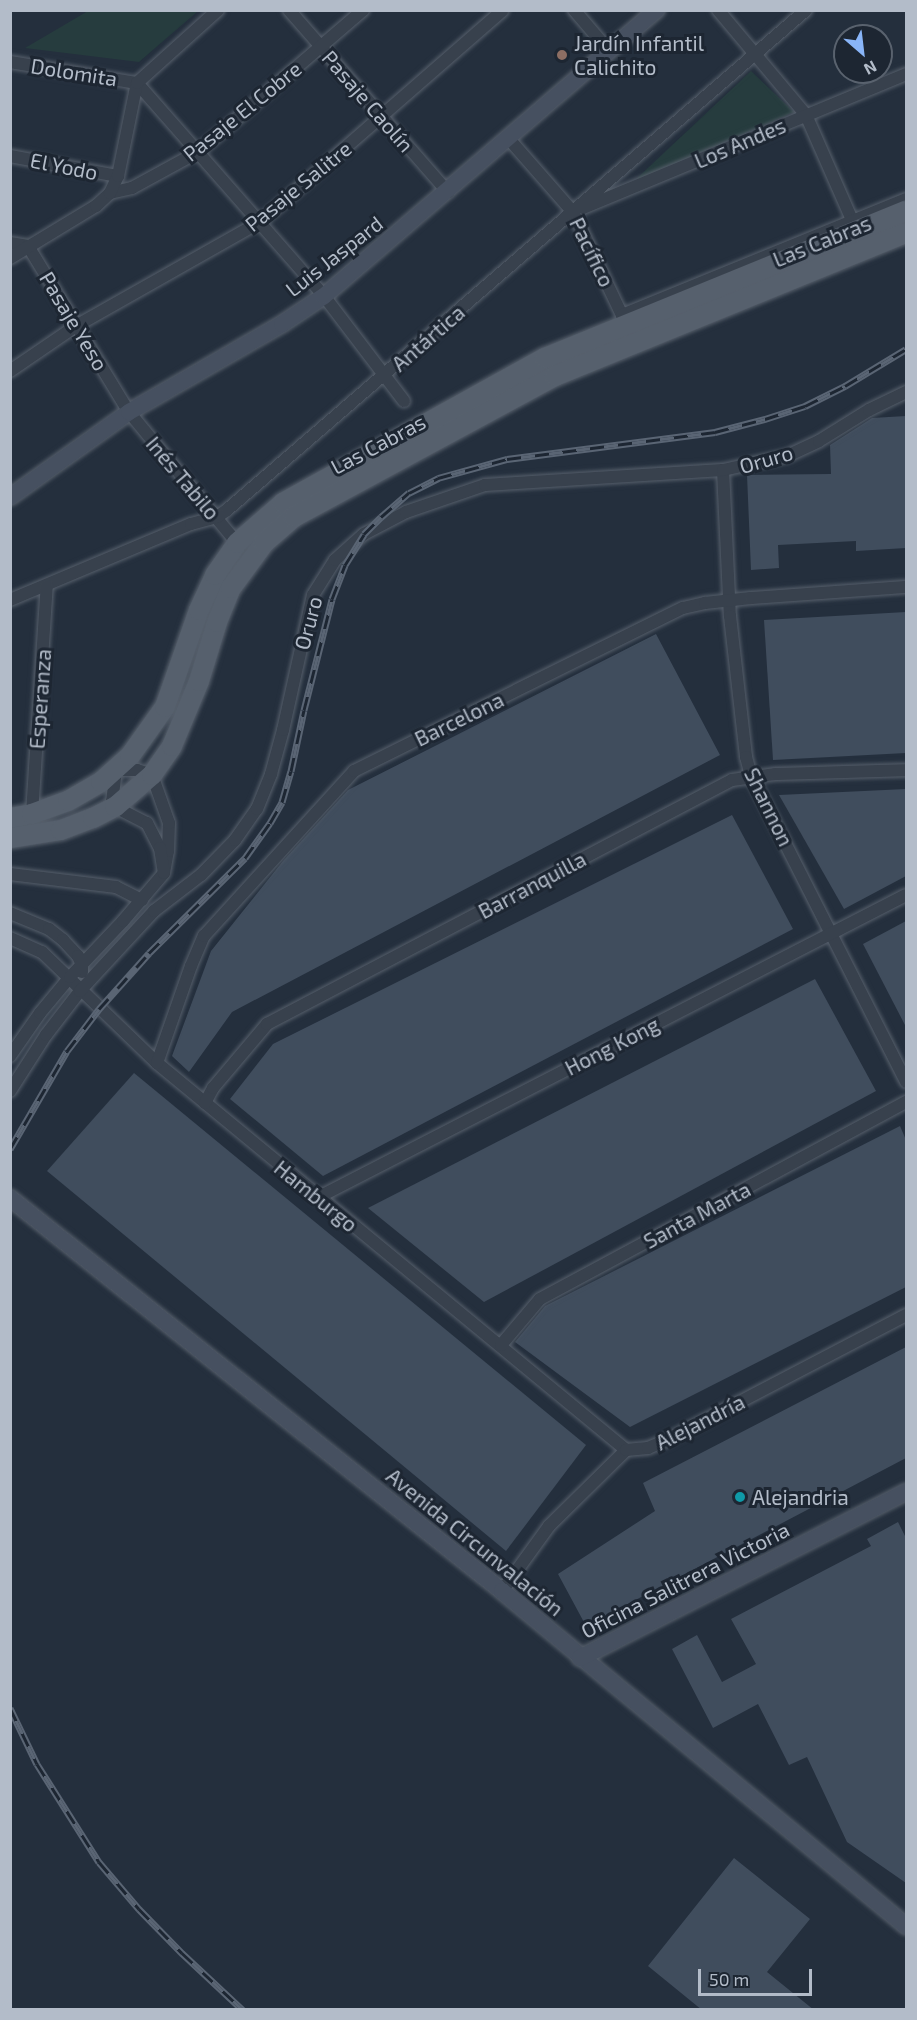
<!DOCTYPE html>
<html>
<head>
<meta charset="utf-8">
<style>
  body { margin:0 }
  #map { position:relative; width:917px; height:2020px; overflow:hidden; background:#242f3d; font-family:"Exo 2",sans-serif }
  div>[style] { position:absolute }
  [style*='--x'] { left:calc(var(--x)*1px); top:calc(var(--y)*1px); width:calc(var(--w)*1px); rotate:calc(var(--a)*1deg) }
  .green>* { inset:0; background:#263c3e }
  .building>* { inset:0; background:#404d5d }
  .roads { filter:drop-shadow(0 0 2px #565f6b) drop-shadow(0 0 2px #565f6b) }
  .street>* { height:12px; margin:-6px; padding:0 6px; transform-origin:6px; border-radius:6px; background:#38414d }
  .secondary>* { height:16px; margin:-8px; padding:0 8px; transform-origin:8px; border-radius:8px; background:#465060 }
  .primary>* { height:20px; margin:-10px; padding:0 10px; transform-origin:10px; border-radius:10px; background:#56606d }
  .rail>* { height:7px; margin-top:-3.5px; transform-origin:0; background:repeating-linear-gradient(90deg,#1d2632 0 14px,#5a6574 0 28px); box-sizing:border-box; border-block:2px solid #5a6574 }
  .dots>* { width:16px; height:16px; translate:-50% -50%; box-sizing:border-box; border:3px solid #1d2632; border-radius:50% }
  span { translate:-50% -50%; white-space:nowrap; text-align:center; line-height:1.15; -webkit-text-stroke:6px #1d2632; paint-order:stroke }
  .poi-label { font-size:21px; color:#b3bcc9 }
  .left { translate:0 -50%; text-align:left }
  .street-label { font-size:21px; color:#b3bcc9 }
  .frame { position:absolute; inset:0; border:12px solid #b3bcc9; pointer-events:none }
  .north { position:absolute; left:833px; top:24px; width:60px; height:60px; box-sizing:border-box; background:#1d2632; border:2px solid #59626e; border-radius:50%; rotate:152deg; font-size:16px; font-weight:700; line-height:24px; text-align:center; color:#b3bcc9 }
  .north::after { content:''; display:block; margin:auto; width:21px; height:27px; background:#89b5f8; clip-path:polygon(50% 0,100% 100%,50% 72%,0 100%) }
  .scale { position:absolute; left:698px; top:1969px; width:114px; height:27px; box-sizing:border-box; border:3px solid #b3bcc9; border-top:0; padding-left:8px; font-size:18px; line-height:21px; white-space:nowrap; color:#b3bcc9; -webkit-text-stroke:4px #1d2632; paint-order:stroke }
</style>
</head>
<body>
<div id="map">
  <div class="green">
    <div style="clip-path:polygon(88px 11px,88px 10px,198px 11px,139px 62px,25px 48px)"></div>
    <div style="clip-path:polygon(751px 71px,794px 112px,633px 182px)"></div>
  </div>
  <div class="building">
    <div style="clip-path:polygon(906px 416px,906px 548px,856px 551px,856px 541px,778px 545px,779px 568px,751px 570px,747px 475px,831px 474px,830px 445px,872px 418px)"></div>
    <div style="clip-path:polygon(906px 612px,906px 753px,773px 760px,764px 620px)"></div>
    <div style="clip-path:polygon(656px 634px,720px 755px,232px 1012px,189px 1072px,172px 1056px,211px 951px,283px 861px,348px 790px)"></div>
    <div style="clip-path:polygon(906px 789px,906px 876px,844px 909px,779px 795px)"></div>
    <div style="clip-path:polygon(732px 815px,793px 929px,323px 1176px,230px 1099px,273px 1044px)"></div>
    <div style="clip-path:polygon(906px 921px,906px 1027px,863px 944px)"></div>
    <div style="clip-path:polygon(815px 979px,876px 1091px,484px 1302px,368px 1208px)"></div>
    <div style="clip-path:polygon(134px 1073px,586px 1445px,506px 1551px,47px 1171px)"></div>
    <div style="clip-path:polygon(900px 1126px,906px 1140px,906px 1287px,630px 1427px,515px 1342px,545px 1306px)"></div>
    <div style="clip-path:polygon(906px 1347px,906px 1458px,586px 1626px,558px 1574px,655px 1511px,643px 1483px)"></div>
    <div style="clip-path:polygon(898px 1522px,906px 1538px,906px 1883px,847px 1842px,807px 1757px,789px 1765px,758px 1704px,713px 1728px,672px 1649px,697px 1635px,722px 1682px,756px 1664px,731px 1619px,871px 1546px,867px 1539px)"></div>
    <div style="clip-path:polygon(734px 1858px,810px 1919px,767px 1972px,814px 2010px,702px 2010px,648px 1966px)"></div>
  </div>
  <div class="roads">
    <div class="street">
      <div style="--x:289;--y:10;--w:242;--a:48.9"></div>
      <div style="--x:574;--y:10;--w:55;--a:49.4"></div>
      <div style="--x:718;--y:10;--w:137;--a:50"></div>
      <div style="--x:806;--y:115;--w:115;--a:66.3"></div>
      <div style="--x:10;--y:62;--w:129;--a:9.4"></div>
      <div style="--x:137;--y:83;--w:283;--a:48.7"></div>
      <div style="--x:324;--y:296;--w:132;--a:52.7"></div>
      <div style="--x:509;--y:139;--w:97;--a:48.8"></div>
      <div style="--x:573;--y:212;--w:114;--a:64.6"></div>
      <div style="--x:622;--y:315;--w:307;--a:-22.2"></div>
      <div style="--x:10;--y:156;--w:110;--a:10.5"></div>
      <div style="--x:110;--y:193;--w:23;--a:-13"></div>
      <div style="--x:132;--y:188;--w:75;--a:-28.6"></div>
      <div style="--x:198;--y:152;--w:218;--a:-40.7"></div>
      <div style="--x:583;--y:208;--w:350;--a:-22.5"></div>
      <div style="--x:10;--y:243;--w:18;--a:9"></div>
      <div style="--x:28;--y:246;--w:194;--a:58.7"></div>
      <div style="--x:129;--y:412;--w:170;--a:50.5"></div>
      <div style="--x:10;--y:258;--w:100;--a:-31.2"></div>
      <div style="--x:96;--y:206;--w:19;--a:-43"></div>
      <div style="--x:110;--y:193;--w:19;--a:-65"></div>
      <div style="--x:118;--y:176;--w:95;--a:-78.5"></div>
      <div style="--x:137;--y:83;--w:109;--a:-42"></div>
      <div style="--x:10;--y:371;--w:80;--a:-34.3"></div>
      <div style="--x:76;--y:326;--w:211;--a:-29.5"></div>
      <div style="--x:260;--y:222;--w:322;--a:-41.1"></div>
      <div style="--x:723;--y:470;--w:146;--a:87.3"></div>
      <div style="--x:730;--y:616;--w:142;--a:83.5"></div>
      <div style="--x:746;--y:757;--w:20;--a:75"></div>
      <div style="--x:751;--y:776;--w:343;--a:63.1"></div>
      <div style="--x:10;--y:600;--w:196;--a:-22.8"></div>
      <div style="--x:191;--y:524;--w:27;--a:-15"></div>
      <div style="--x:217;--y:517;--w:12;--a:-35"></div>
      <div style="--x:227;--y:510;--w:765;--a:-40.81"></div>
      <div style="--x:32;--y:814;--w:229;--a:-86.3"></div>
      <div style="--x:10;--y:874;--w:107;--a:7"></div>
      <div style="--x:116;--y:887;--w:29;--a:27"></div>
      <div style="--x:10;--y:913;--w:42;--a:22.3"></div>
      <div style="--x:49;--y:929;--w:18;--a:38"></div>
      <div style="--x:63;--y:940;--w:22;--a:47"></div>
      <div style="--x:78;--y:956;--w:10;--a:66"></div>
      <div style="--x:82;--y:965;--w:7;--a:90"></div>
      <div style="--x:10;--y:938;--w:35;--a:24"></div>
      <div style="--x:42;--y:952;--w:160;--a:44"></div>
      <div style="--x:157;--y:1063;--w:608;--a:39.53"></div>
      <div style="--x:10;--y:1056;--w:52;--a:-55.1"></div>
      <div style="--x:40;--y:1013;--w:47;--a:-50.2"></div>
      <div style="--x:70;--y:977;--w:77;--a:-46.6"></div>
      <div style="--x:123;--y:921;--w:63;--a:-49.5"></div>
      <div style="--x:164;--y:873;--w:22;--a:-80"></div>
      <div style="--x:168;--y:851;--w:28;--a:-88"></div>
      <div style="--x:169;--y:823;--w:51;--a:-109.5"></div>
      <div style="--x:152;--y:775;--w:16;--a:-162"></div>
      <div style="--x:137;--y:770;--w:21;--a:180"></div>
      <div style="--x:116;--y:770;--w:31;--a:97"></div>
      <div style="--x:112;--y:801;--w:7;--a:63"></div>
      <div style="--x:115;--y:807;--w:36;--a:27"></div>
      <div style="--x:147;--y:823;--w:28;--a:63"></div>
      <div style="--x:160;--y:848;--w:25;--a:81"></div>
      <div style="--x:157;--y:1063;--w:103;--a:-70.7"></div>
      <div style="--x:191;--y:966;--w:33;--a:-67"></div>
      <div style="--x:204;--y:936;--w:223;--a:-47.7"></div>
      <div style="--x:354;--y:771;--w:367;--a:-26.4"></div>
      <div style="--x:683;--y:608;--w:23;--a:-13"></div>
      <div style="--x:705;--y:603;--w:46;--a:-6.2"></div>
      <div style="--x:751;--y:598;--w:155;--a:-4.1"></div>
      <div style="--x:10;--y:1091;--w:67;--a:-57.3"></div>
      <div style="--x:46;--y:1035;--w:56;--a:-52.3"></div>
      <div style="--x:80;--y:991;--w:109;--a:-47.2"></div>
      <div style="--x:154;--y:911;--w:59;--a:-37.5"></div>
      <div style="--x:201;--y:875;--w:49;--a:-45.8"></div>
      <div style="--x:235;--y:840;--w:38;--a:-55"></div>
      <div style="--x:257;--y:809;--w:38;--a:-68"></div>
      <div style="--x:271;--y:774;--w:46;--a:-74.7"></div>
      <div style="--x:283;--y:730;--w:138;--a:-77.5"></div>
      <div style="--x:313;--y:595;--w:41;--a:-57.8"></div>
      <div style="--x:335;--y:560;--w:39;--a:-42"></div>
      <div style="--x:364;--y:534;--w:47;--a:-27.6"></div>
      <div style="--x:406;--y:512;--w:83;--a:-18.9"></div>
      <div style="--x:485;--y:485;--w:238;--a:-3.6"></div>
      <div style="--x:723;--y:470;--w:66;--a:-12.3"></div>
      <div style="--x:787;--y:456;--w:35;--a:-25"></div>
      <div style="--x:819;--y:441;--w:59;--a:-31.8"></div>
      <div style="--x:869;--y:410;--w:41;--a:-25.9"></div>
      <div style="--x:205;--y:1103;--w:17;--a:-62"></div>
      <div style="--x:213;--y:1088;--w:84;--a:-49.8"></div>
      <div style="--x:267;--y:1024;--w:525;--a:-27.69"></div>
      <div style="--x:732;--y:780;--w:43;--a:-7.9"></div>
      <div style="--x:775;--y:774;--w:131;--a:-1.7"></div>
      <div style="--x:317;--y:1198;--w:662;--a:-27.22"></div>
      <div style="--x:501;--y:1345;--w:60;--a:-49.7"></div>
      <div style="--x:540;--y:1299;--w:416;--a:-28.3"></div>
      <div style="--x:502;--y:1591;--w:80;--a:-54.1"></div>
      <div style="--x:549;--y:1526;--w:108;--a:-44.6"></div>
      <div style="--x:626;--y:1450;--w:22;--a:-5"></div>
      <div style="--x:648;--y:1448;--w:21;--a:-23"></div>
      <div style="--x:667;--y:1440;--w:270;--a:-27.6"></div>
    </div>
    <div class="secondary">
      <div style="--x:10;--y:497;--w:146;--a:-35.5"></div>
      <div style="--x:129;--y:412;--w:177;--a:-29.9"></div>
      <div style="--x:282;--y:324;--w:50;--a:-33.7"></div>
      <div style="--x:324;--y:296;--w:439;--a:-40.7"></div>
      <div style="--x:10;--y:1198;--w:630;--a:38.62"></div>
      <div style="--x:502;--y:1591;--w:525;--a:39.67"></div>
      <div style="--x:580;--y:1658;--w:366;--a:-27"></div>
    </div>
    <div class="primary">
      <div style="--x:10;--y:818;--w:22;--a:-10"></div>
      <div style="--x:32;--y:814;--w:38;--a:-20"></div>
      <div style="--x:68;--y:801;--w:38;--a:-30"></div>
      <div style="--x:101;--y:782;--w:39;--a:-42"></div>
      <div style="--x:130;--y:756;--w:60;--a:-54.5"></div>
      <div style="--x:165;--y:707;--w:103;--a:-70.7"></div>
      <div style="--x:199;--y:610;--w:38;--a:-65"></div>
      <div style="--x:215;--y:575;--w:39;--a:-55"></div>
      <div style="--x:237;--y:543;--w:61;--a:-41"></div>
      <div style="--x:283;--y:503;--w:299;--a:-29"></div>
      <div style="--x:545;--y:358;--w:390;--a:-22.2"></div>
      <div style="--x:10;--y:838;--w:52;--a:-8.9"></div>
      <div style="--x:61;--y:830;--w:34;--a:-21"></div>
      <div style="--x:93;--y:818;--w:25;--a:-27"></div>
      <div style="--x:115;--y:807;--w:49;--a:-40.9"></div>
      <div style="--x:152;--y:775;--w:35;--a:-55"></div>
      <div style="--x:172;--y:746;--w:70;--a:-67.4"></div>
      <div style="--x:199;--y:681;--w:62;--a:-73"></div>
      <div style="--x:217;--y:622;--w:37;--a:-68"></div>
      <div style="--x:231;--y:588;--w:56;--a:-53.7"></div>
      <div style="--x:264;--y:543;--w:40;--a:-41"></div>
      <div style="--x:294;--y:517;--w:297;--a:-28.4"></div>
      <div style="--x:555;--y:376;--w:379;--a:-22.2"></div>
    </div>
  </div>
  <div class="rail">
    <div style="--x:10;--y:1149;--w:113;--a:-59.8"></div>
    <div style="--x:67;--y:1051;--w:53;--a:-52.7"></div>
    <div style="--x:99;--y:1009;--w:75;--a:-48.2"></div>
    <div style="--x:149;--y:953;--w:135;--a:-44.7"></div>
    <div style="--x:245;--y:858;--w:43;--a:-54.5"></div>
    <div style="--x:270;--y:823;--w:24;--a:-60"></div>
    <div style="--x:282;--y:802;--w:32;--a:-74"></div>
    <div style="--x:291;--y:771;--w:62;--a:-78"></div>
    <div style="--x:304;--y:710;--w:114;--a:-75.8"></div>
    <div style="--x:332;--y:599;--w:36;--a:-69"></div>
    <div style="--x:345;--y:565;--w:36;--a:-58"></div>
    <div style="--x:364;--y:534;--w:24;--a:-45"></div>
    <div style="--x:381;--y:517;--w:37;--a:-41"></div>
    <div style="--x:409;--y:493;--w:33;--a:-27"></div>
    <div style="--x:438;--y:478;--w:72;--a:-15.4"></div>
    <div style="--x:507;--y:459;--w:210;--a:-7.4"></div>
    <div style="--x:715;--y:432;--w:52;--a:-14.6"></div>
    <div style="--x:765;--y:419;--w:42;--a:-18"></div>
    <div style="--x:805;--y:406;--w:45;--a:-26.6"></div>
    <div style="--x:845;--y:386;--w:71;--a:-31.2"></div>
    <div style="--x:10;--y:1708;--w:62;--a:64.3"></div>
    <div style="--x:37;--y:1764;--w:116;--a:57.7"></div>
    <div style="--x:99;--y:1862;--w:62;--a:49.6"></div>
    <div style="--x:139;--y:1909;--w:62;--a:45.7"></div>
    <div style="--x:182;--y:1953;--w:83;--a:43.1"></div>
  </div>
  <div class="dots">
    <div style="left:562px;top:55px;background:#8d6e63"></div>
    <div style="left:740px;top:1497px;background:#0f9aa8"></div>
  </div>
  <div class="poi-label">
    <span class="left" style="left:574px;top:55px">Jardín Infantil<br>Calichito</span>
    <span class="left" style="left:752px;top:1497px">Alejandria</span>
  </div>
  <div class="street-label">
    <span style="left:74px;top:72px;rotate:9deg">Dolomita</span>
    <span style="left:368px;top:101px;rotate:49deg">Pasaje Caolín</span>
    <span style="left:242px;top:111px;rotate:-39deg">Pasaje El Cobre</span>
    <span style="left:740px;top:143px;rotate:-23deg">Los Andes</span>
    <span style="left:64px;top:166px;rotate:11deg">El Yodo</span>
    <span style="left:298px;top:186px;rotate:-39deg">Pasaje Salitre</span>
    <span style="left:822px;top:241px;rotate:-22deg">Las Cabras</span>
    <span style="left:592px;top:252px;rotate:64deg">Pacífico</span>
    <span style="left:334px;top:256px;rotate:-38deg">Luis Jaspard</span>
    <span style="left:74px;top:321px;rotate:59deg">Pasaje Yeso</span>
    <span style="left:428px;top:338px;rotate:-41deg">Antártica</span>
    <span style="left:378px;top:444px;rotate:-28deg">Las Cabras</span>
    <span style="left:766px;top:459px;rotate:-16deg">Oruro</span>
    <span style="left:183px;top:478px;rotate:50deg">Inés Tabilo</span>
    <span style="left:308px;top:623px;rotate:-75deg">Oruro</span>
    <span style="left:40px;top:699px;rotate:-86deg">Esperanza</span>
    <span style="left:459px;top:719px;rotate:-26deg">Barcelona</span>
    <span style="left:769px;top:807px;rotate:64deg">Shannon</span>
    <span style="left:532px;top:885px;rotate:-28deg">Barranquilla</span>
    <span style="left:612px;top:1046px;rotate:-27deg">Hong Kong</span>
    <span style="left:316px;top:1196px;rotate:39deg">Hamburgo</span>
    <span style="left:697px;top:1215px;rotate:-28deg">Santa Marta</span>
    <span style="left:700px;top:1422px;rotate:-27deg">Alejandría</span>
    <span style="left:475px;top:1542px;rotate:39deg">Avenida Circunvalación</span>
    <span style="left:685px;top:1580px;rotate:-27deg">Oficina Salitrera Victoria</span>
  </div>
  <div class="frame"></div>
  <div class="north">N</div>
  <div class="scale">50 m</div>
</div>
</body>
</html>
